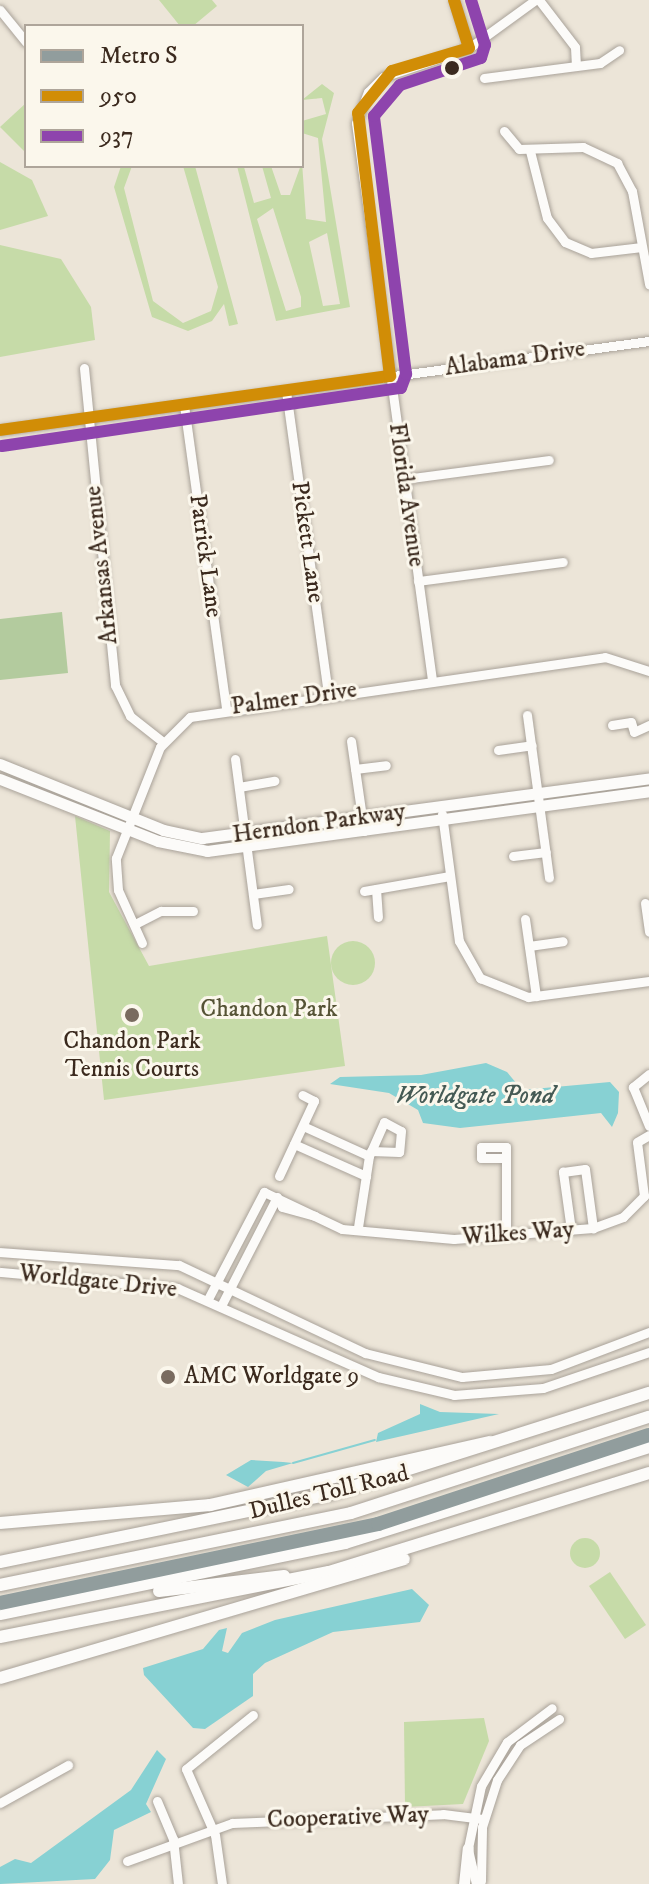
<!DOCTYPE html>
<html>
<head>
<meta charset="utf-8">
<style>
  body { margin:0 }
  #map { position:relative; width:649px; height:1884px; overflow:hidden; background:#ece5d8; font-family:"IM FELL DW Pica",serif }
  div>[style] { position:absolute }
  [style*='--x'] { left:calc(var(--x)*1px); top:calc(var(--y)*1px); width:calc(var(--w)*1px); rotate:calc(var(--a)*1deg) }
  .green>* { inset:0; background:#c6dba8 }
  .round { border-radius:50% }
  .forest>* { inset:0; background:#b3cb9e }
  .water>* { inset:0; background:#87d1d3 }
  .stream>* { height:2px; margin:-1px; padding:0 1px; transform-origin:1px; border-radius:1px; background:#87d1d3 }
  .roads { filter:drop-shadow(0 0 2px #a9a299) drop-shadow(0 0 2px #a9a299) }
  .minor>* { height:9px; margin:-4.5px; padding:0 4.5px; transform-origin:4.5px; border-radius:4.5px; background:#fcfbf9 }
  .major>* { height:11px; margin:-5.5px; padding:0 5.5px; transform-origin:5.5px; border-radius:5.5px; background:#fcfbf9 }
  .highway>* { height:12px; margin:-6px; padding:0 6px; transform-origin:6px; border-radius:6px; background:#fcfbf9 }
  .bus-1>* { height:12px; margin:-6px; padding:0 6px; transform-origin:6px; border-radius:6px; background:#d18d06 }
  .bus-2>* { height:12px; margin:-6px; padding:0 6px; transform-origin:6px; border-radius:6px; background:#8e44ad }
  .metro-1>* { height:14px; margin:-7px; padding:0 7px; transform-origin:7px; border-radius:7px; background:#919d9d }
  .dots>* { width:22px; height:22px; translate:-50% -50%; box-sizing:border-box; border:4px solid #fbf7ec; border-radius:50% }
  span { translate:-50% -50%; white-space:nowrap; text-align:center; line-height:1.15; -webkit-text-stroke:6px #fbf7ec; paint-order:stroke }
  .street-label { font-size:24px; color:#3b2a1e }
  .park-label { font-size:24px; color:#565436 }
  .poi-label { font-size:24px; color:#3b2a1e }
  .left { translate:0 -50%; text-align:left }
  .water-label { font-size:26px; color:#455a54; font-style:italic }
  .legend { position:absolute; left:24px; top:24px; width:280px; height:144px; box-sizing:border-box; background:#fbf7ec; border:2px solid #aea59a; margin:0; padding:10px 14px; list-style:none; font-size:24px; color:#3b2a1e }
  .legend li { display:flex; align-items:center; gap:16px; height:40px }
  .legend b { width:40px; border:2px solid #aea59a }
</style>
</head>
<body>
<div id="map">
  <div class="green">
    <div style="clip-path:polygon(159px 0,212px 0,217px 6px,193px 26px,180px 26px)"></div>
    <div style="clip-path:polygon(evenodd,322px 84px,334px 93px,322px 139px,350px 307px,276px 321px,237px 166px,244px 167px,254px 203px,271px 198px,262px 166px,271px 166px,281px 195px,290px 195px,302px 162px,306px 219px,326px 222px,318px 138px,302px 133px,302px 121px,326px 114px,322px 98px,302px 100px,322px 84px,273px 208px,301px 297px,301px 307px,286px 311px,257px 219px,273px 208px,322px 84px,327px 233px,340px 304px,323px 306px,309px 242px,327px 233px)"></div>
    <div style="clip-path:polygon(26px 103px,26px 153px,0 127px)"></div>
    <div style="clip-path:polygon(0 162px,32px 180px,48px 216px,0 230px)"></div>
    <div style="clip-path:polygon(121px 166px,132px 166px,124px 188px,153px 301px,183px 323px,211px 311px,218px 287px,183px 166px,195px 166px,238px 324px,229px 326px,224px 304px,212px 321px,188px 331px,152px 317px,114px 187px)"></div>
    <div style="clip-path:polygon(0 245px,61px 259px,91px 307px,95px 340px,0 357px)"></div>
    <div style="clip-path:polygon(75px 816px,110px 831px,109px 892px,149px 966px,327px 936px,345px 1066px,104px 1100px)"></div>
    <div class="round" style="left:331px;top:941px;width:44px;height:44px"></div>
    <div class="round" style="left:570px;top:1538px;width:30px;height:30px"></div>
    <div style="clip-path:polygon(610px 1572px,646px 1625px,625px 1639px,589px 1586px)"></div>
    <div style="clip-path:polygon(484px 1718px,489px 1741px,463px 1804px,405px 1807px,404px 1722px)"></div>
  </div>
  <div class="forest">
    <div style="clip-path:polygon(62px 612px,68px 673px,0 680px,0 619px)"></div>
  </div>
  <div class="water">
    <div style="clip-path:polygon(486px 1063px,507px 1072px,522px 1090px,610px 1082px,619px 1092px,618px 1113px,612px 1127px,601px 1113px,460px 1128px,423px 1123px,418px 1110px,389px 1093px,330px 1084px,340px 1077px,421px 1075px)"></div>
    <div style="clip-path:polygon(420px 1404px,440px 1412px,499px 1414px,376px 1442px,378px 1433px,420px 1414px)"></div>
    <div style="clip-path:polygon(251px 1460px,283px 1462px,293px 1463px,266px 1471px,248px 1487px,226px 1475px)"></div>
    <div style="clip-path:polygon(412px 1589px,429px 1605px,420px 1622px,333px 1632px,265px 1663px,253px 1674px,253px 1696px,205px 1729px,193px 1728px,144px 1675px,143px 1668px,203px 1649px,219px 1630px,227px 1628px,222px 1651px,228px 1653px,242px 1633px,275px 1620px)"></div>
    <div style="clip-path:polygon(157px 1750px,166px 1759px,146px 1804px,151px 1812px,114px 1830px,110px 1860px,95px 1879px,0 1884px,0 1867px,15px 1859px,31px 1863px,131px 1790px)"></div>
  </div>
  <div class="stream">
    <div style="--x:293;--y:1463;--w:85;--a:-15.7"></div>
  </div>
  <div class="roads">
    <div class="minor">
      <div style="--x:454;--y:0;--w:50;--a:72.6"></div>
      <div style="--x:539;--y:0;--w:59;--a:52.5"></div>
      <div style="--x:575;--y:47;--w:18;--a:87"></div>
      <div style="--x:0;--y:10;--w:41;--a:50.9"></div>
      <div style="--x:484;--y:78;--w:117;--a:-7.4"></div>
      <div style="--x:600;--y:63;--w:23;--a:-34"></div>
      <div style="--x:504;--y:131;--w:23;--a:50"></div>
      <div style="--x:519;--y:149;--w:64;--a:-1.8"></div>
      <div style="--x:583;--y:147;--w:38;--a:25"></div>
      <div style="--x:617;--y:163;--w:32;--a:62"></div>
      <div style="--x:632;--y:191;--w:95;--a:79.6"></div>
      <div style="--x:530;--y:151;--w:69;--a:75.8"></div>
      <div style="--x:547;--y:218;--w:30;--a:53"></div>
      <div style="--x:565;--y:242;--w:28;--a:23"></div>
      <div style="--x:591;--y:253;--w:51;--a:-6.7"></div>
      <div style="--x:84;--y:368;--w:319;--a:84.4"></div>
      <div style="--x:115;--y:685;--w:34;--a:64"></div>
      <div style="--x:130;--y:716;--w:42;--a:38.2"></div>
      <div style="--x:286;--y:391;--w:306;--a:82.1"></div>
      <div style="--x:184;--y:405;--w:306;--a:82.1"></div>
      <div style="--x:0;--y:430;--w:655;--a:-7.81"></div>
      <div style="--x:404;--y:479;--w:146;--a:-7.5"></div>
      <div style="--x:418;--y:581;--w:146;--a:-7.5"></div>
      <div style="--x:432;--y:680;--w:562;--a:-97.77"></div>
      <div style="--x:356;--y:123;--w:33;--a:-69"></div>
      <div style="--x:368;--y:92;--w:21;--a:-45"></div>
      <div style="--x:383;--y:77;--w:91;--a:-18.6"></div>
      <div style="--x:469;--y:48;--w:82;--a:-36"></div>
      <div style="--x:527;--y:715;--w:164;--a:82.3"></div>
      <div style="--x:612;--y:725;--w:19;--a:-9"></div>
      <div style="--x:631;--y:722;--w:10;--a:73"></div>
      <div style="--x:634;--y:732;--w:17;--a:-25"></div>
      <div style="--x:351;--y:741;--w:91;--a:81.8"></div>
      <div style="--x:498;--y:750;--w:34;--a:-8"></div>
      <div style="--x:235;--y:759;--w:167;--a:82.5"></div>
      <div style="--x:355;--y:769;--w:31;--a:-7"></div>
      <div style="--x:239;--y:787;--w:36;--a:-10"></div>
      <div style="--x:442;--y:814;--w:128;--a:82.4"></div>
      <div style="--x:459;--y:941;--w:43;--a:60.4"></div>
      <div style="--x:480;--y:978;--w:52;--a:21.6"></div>
      <div style="--x:528;--y:997;--w:122;--a:-7.5"></div>
      <div style="--x:513;--y:856;--w:33;--a:-7"></div>
      <div style="--x:376;--y:889;--w:28;--a:86"></div>
      <div style="--x:364;--y:891;--w:87;--a:-9.9"></div>
      <div style="--x:253;--y:894;--w:36;--a:-8"></div>
      <div style="--x:645;--y:903;--w:29;--a:82"></div>
      <div style="--x:525;--y:919;--w:78;--a:81.9"></div>
      <div style="--x:135;--y:924;--w:29;--a:-27"></div>
      <div style="--x:161;--y:911;--w:32;--a:0"></div>
      <div style="--x:142;--y:943;--w:58;--a:-114.4"></div>
      <div style="--x:118;--y:890;--w:32;--a:-94"></div>
      <div style="--x:116;--y:858;--w:119;--a:-68.4"></div>
      <div style="--x:160;--y:747;--w:42;--a:-45"></div>
      <div style="--x:190;--y:717;--w:419;--a:-8.2"></div>
      <div style="--x:605;--y:657;--w:46;--a:17.7"></div>
      <div style="--x:529;--y:946;--w:34;--a:-8"></div>
      <div style="--x:649;--y:1074;--w:21;--a:141"></div>
      <div style="--x:633;--y:1087;--w:42;--a:67.7"></div>
      <div style="--x:303;--y:1126;--w:72;--a:24.4"></div>
      <div style="--x:294;--y:1144;--w:79;--a:24"></div>
      <div style="--x:506;--y:1158;--w:25;--a:180"></div>
      <div style="--x:481;--y:1158;--w:11;--a:-90"></div>
      <div style="--x:481;--y:1147;--w:25;--a:0"></div>
      <div style="--x:506;--y:1147;--w:87;--a:90"></div>
      <div style="--x:279;--y:1176;--w:83;--a:-65"></div>
      <div style="--x:314;--y:1101;--w:13;--a:-153"></div>
      <div style="--x:277;--y:1197;--w:11;--a:63"></div>
      <div style="--x:282;--y:1207;--w:34;--a:15"></div>
      <div style="--x:358;--y:1227;--w:72;--a:-81.2"></div>
      <div style="--x:369;--y:1156;--w:37;--a:-66"></div>
      <div style="--x:384;--y:1122;--w:19;--a:28"></div>
      <div style="--x:401;--y:1131;--w:21;--a:95"></div>
      <div style="--x:399;--y:1152;--w:28;--a:-178"></div>
      <div style="--x:571;--y:1230;--w:59;--a:-97.9"></div>
      <div style="--x:563;--y:1172;--w:22;--a:-8"></div>
      <div style="--x:585;--y:1169;--w:60;--a:82.3"></div>
      <div style="--x:0;--y:1252;--w:179;--a:4.2"></div>
      <div style="--x:179;--y:1265;--w:206;--a:25.3"></div>
      <div style="--x:365;--y:1353;--w:100;--a:13.9"></div>
      <div style="--x:462;--y:1377;--w:89;--a:-5.1"></div>
      <div style="--x:551;--y:1369;--w:105;--a:-20.7"></div>
      <div style="--x:0;--y:1272;--w:178;--a:5.2"></div>
      <div style="--x:177;--y:1288;--w:220;--a:23.9"></div>
      <div style="--x:378;--y:1377;--w:78;--a:13.3"></div>
      <div style="--x:454;--y:1395;--w:89;--a:-4.5"></div>
      <div style="--x:543;--y:1388;--w:112;--a:-18.8"></div>
      <div style="--x:208;--y:1299;--w:121;--a:-62.4"></div>
      <div style="--x:264;--y:1192;--w:86;--a:25.4"></div>
      <div style="--x:342;--y:1229;--w:112;--a:5.1"></div>
      <div style="--x:454;--y:1239;--w:139;--a:-4.5"></div>
      <div style="--x:593;--y:1228;--w:32;--a:-20"></div>
      <div style="--x:623;--y:1217;--w:30;--a:-45"></div>
      <div style="--x:644;--y:1196;--w:54;--a:-97.4"></div>
      <div style="--x:637;--y:1142;--w:14;--a:-30"></div>
      <div style="--x:222;--y:1304;--w:120;--a:-62.8"></div>
      <div style="--x:157;--y:1801;--w:41;--a:67.2"></div>
      <div style="--x:173;--y:1839;--w:45;--a:83.7"></div>
      <div style="--x:0;--y:1803;--w:78;--a:-29.2"></div>
      <div style="--x:127;--y:1861;--w:112;--a:-19.9"></div>
      <div style="--x:232;--y:1823;--w:211;--a:-2.4"></div>
      <div style="--x:443;--y:1814;--w:40;--a:7.1"></div>
      <div style="--x:481;--y:1881;--w:54;--a:-88.9"></div>
      <div style="--x:482;--y:1827;--w:49;--a:-72.3"></div>
      <div style="--x:497;--y:1780;--w:42;--a:-56.7"></div>
      <div style="--x:520;--y:1745;--w:47;--a:-33.7"></div>
      <div style="--x:222;--y:1884;--w:49;--a:-98.1"></div>
      <div style="--x:215;--y:1835;--w:72;--a:-113.7"></div>
      <div style="--x:186;--y:1769;--w:86;--a:-38.9"></div>
      <div style="--x:476;--y:1884;--w:37;--a:-103"></div>
      <div style="--x:468;--y:1848;--w:63;--a:-78.2"></div>
      <div style="--x:481;--y:1786;--w:51;--a:-59.4"></div>
      <div style="--x:507;--y:1742;--w:56;--a:-37.1"></div>
    </div>
    <div class="major">
      <div style="--x:0;--y:764;--w:176;--a:22"></div>
      <div style="--x:163;--y:830;--w:40;--a:12"></div>
      <div style="--x:202;--y:838;--w:451;--a:-7.6"></div>
      <div style="--x:0;--y:779;--w:170;--a:21.4"></div>
      <div style="--x:158;--y:841;--w:50;--a:11.5"></div>
      <div style="--x:207;--y:851;--w:446;--a:-7.7"></div>
      <div style="--x:464;--y:1884;--w:36;--a:-84"></div>
    </div>
    <div class="highway">
      <div style="--x:0;--y:1523;--w:211;--a:-4.9"></div>
      <div style="--x:210;--y:1505;--w:287;--a:-12.7"></div>
      <div style="--x:0;--y:1562;--w:337;--a:-11.6"></div>
      <div style="--x:330;--y:1494;--w:335;--a:-17.6"></div>
      <div style="--x:0;--y:1585;--w:358;--a:-11.6"></div>
      <div style="--x:351;--y:1513;--w:313;--a:-17.9"></div>
      <div style="--x:159;--y:1591;--w:126;--a:-6.8"></div>
      <div style="--x:0;--y:1614;--w:352;--a:-11.6"></div>
      <div style="--x:345;--y:1543;--w:319;--a:-17.5"></div>
      <div style="--x:0;--y:1637;--w:335;--a:-11.2"></div>
      <div style="--x:329;--y:1572;--w:335;--a:-17.2"></div>
      <div style="--x:0;--y:1678;--w:421;--a:-16.4"></div>
    </div>
  </div>
  <div class="bus-1">
    <div style="--x:0;--y:430;--w:394;--a:-7.9"></div>
    <div style="--x:390;--y:376;--w:265;--a:-96.9"></div>
    <div style="--x:358;--y:113;--w:54;--a:-51"></div>
    <div style="--x:392;--y:71;--w:80;--a:-16.6"></div>
    <div style="--x:469;--y:48;--w:50;--a:-107.4"></div>
  </div>
  <div class="bus-2">
    <div style="--x:2;--y:446;--w:403;--a:-8.3"></div>
    <div style="--x:401;--y:388;--w:15;--a:-70"></div>
    <div style="--x:406;--y:374;--w:260;--a:-97.1"></div>
    <div style="--x:374;--y:116;--w:40;--a:-50"></div>
    <div style="--x:400;--y:85;--w:85;--a:-18.4"></div>
    <div style="--x:481;--y:58;--w:14;--a:-73"></div>
    <div style="--x:485;--y:45;--w:47;--a:-107.3"></div>
  </div>
  <div class="metro-1">
    <div style="--x:0;--y:1603;--w:386;--a:-11.8"></div>
    <div style="--x:378;--y:1524;--w:285;--a:-18.2"></div>
  </div>
  <div class="dots">
    <div style="left:452px;top:68px;background:#3b2a1e"></div>
    <div style="left:132px;top:1015px;background:#796b5f"></div>
    <div style="left:168px;top:1377px;background:#796b5f"></div>
  </div>
  <div class="street-label">
    <span style="left:515px;top:359px;rotate:-8deg">Alabama Drive</span>
    <span style="left:406px;top:495px;rotate:82deg">Florida Avenue</span>
    <span style="left:307px;top:542px;rotate:82deg">Pickett Lane</span>
    <span style="left:205px;top:556px;rotate:82deg">Patrick Lane</span>
    <span style="left:102px;top:565px;rotate:-96deg">Arkansas Avenue</span>
    <span style="left:294px;top:699px;rotate:-8deg">Palmer Drive</span>
    <span style="left:319px;top:824px;rotate:-8deg">Herndon Parkway</span>
    <span style="left:518px;top:1234px;rotate:-4deg">Wilkes Way</span>
    <span style="left:98px;top:1282px;rotate:6deg">Worldgate Drive</span>
    <span style="left:329px;top:1493px;rotate:-14deg">Dulles Toll Road</span>
    <span style="left:348px;top:1818px;rotate:-2deg">Cooperative Way</span>
  </div>
  <div class="park-label">
    <span style="left:269px;top:1010px">Chandon Park</span>
  </div>
  <div class="poi-label">
    <span style="left:132px;top:1056px">Chandon Park<br>Tennis Courts</span>
    <span class="left" style="left:184px;top:1377px">AMC Worldgate 9</span>
  </div>
  <div class="water-label">
    <span style="left:475px;top:1096px">Worldgate Pond</span>
  </div>
  <ul class="legend">
  <li><b style="height:10px;background:#919d9d"></b>Metro S</li>
  <li><b style="height:10px;background:#d18d06"></b>950</li>
  <li><b style="height:10px;background:#8e44ad"></b>937</li>
  </ul>
</div>
</body>
</html>
